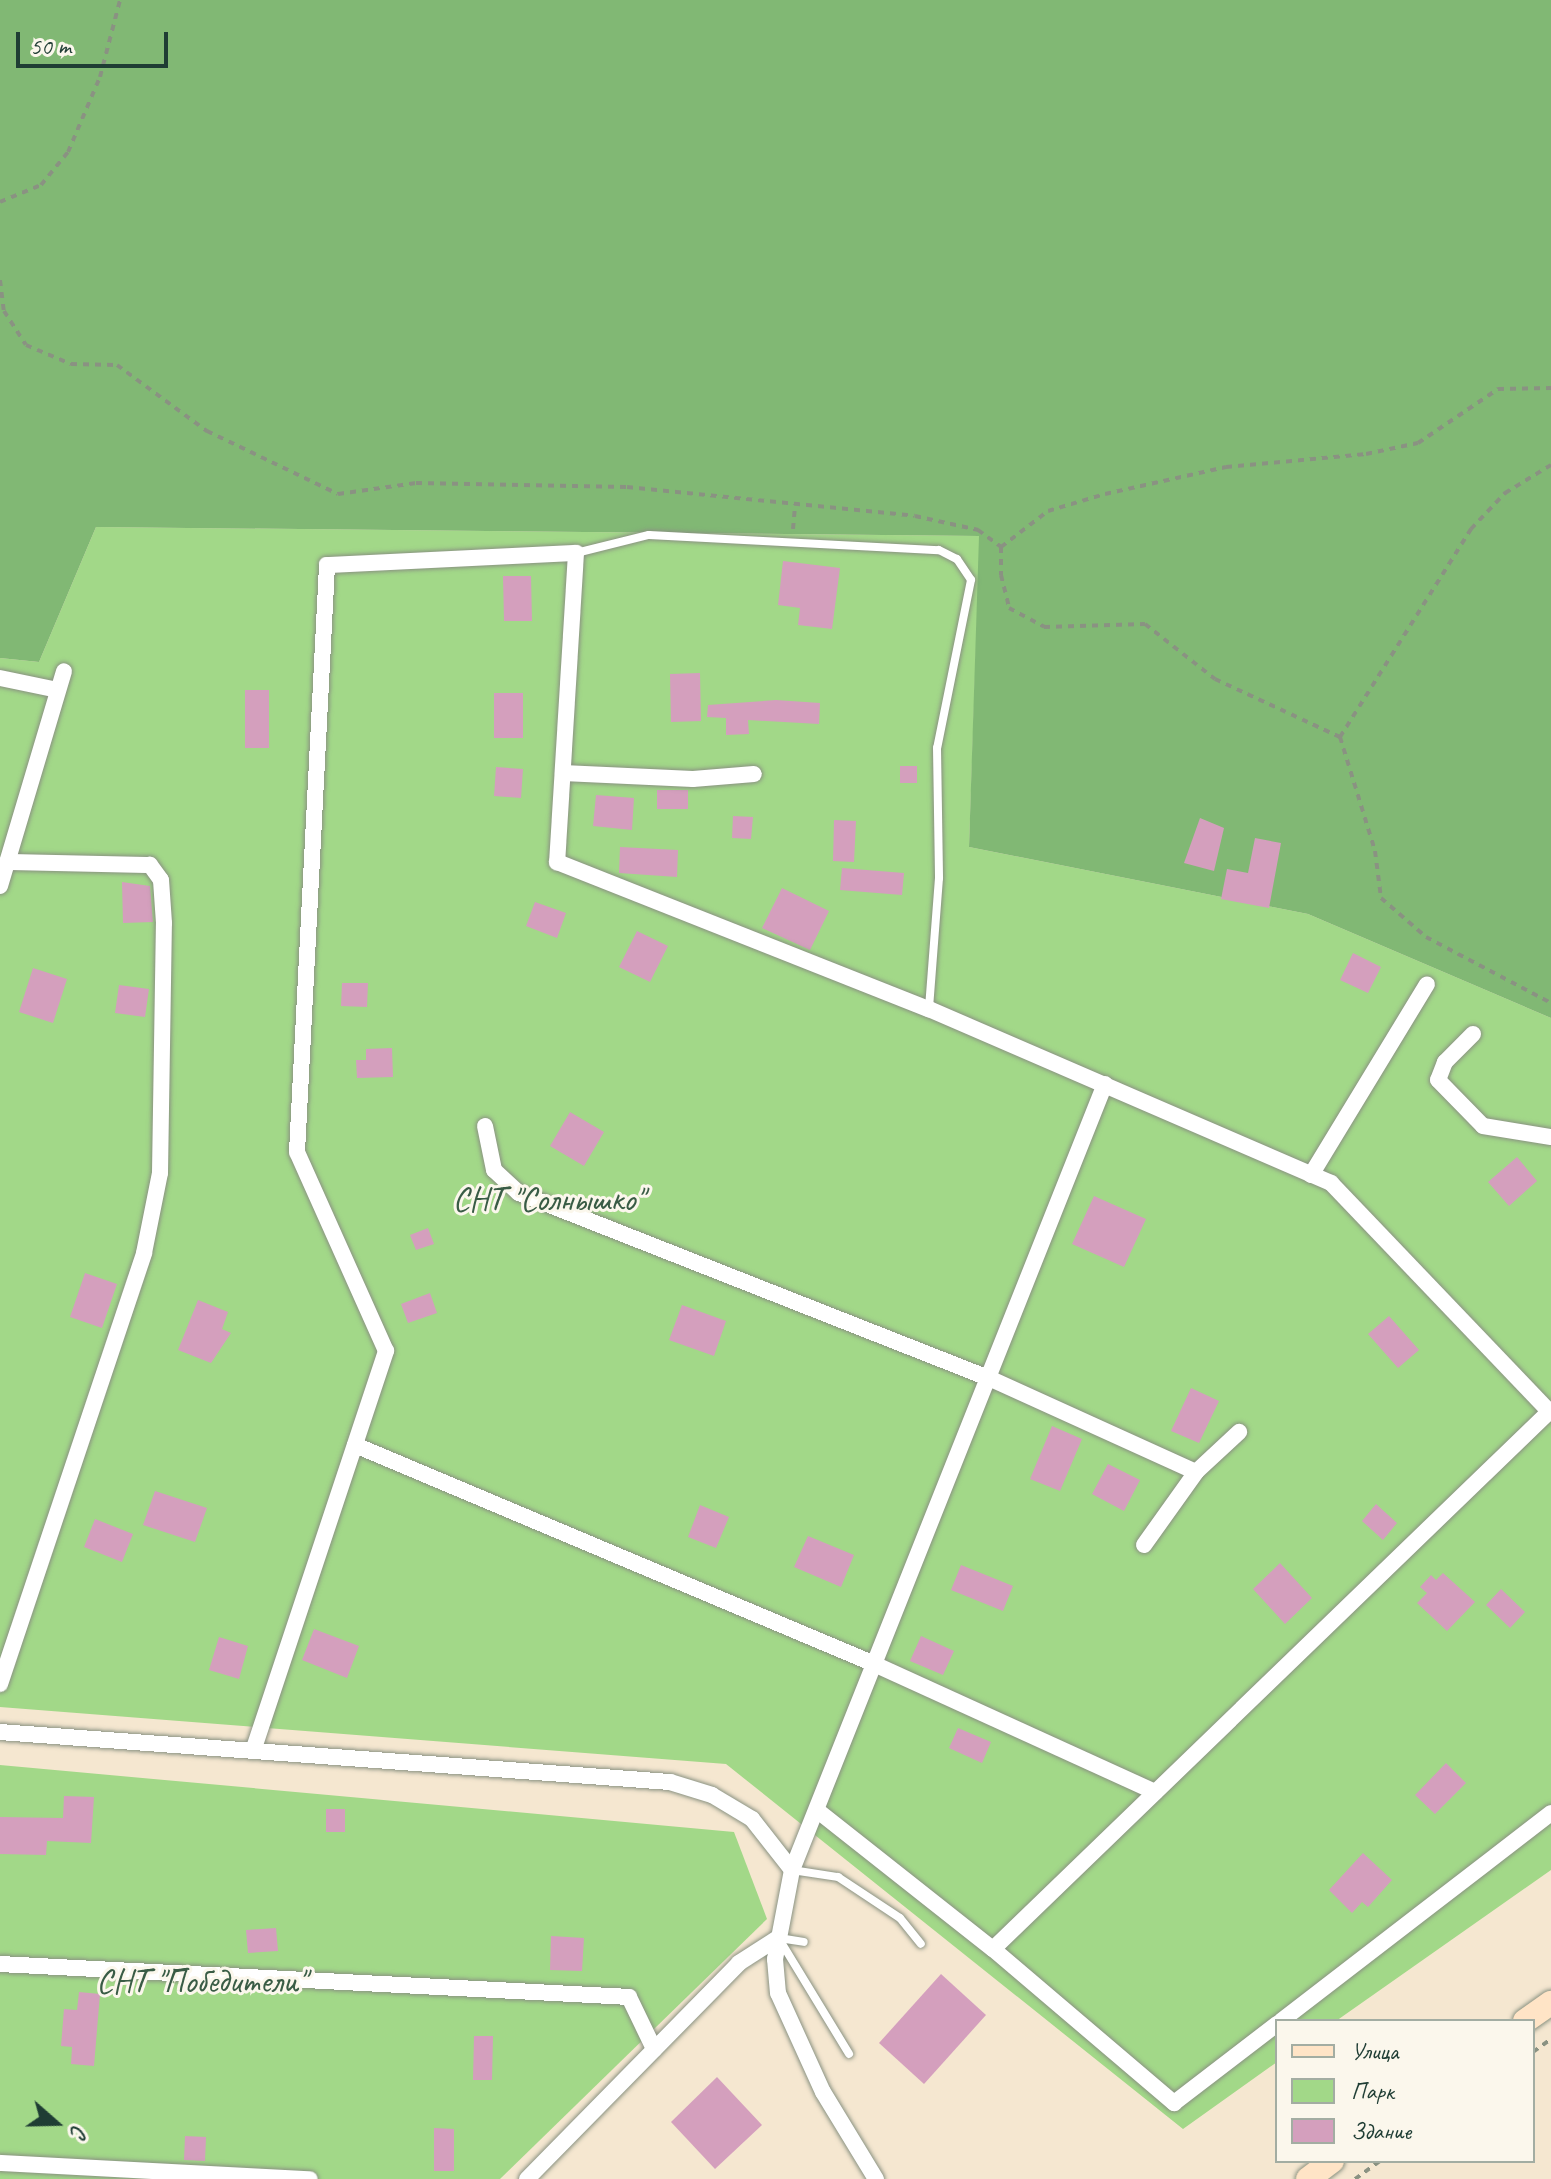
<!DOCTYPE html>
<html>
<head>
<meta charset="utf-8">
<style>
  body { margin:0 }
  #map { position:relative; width:1551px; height:2179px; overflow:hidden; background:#f5e7d0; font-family:Caveat,sans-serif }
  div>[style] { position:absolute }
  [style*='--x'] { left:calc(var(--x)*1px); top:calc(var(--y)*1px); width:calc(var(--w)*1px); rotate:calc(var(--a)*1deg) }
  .green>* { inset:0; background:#a2d888 }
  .forest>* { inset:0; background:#81b874 }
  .building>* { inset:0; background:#d49fbd }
  .path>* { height:4px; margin-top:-2px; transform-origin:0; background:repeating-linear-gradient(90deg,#8a9282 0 6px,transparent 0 12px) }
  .roads { filter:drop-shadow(0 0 2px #8a9282) drop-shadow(0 0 2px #8a9282) }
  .lane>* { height:8px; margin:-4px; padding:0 4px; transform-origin:4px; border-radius:4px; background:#fff }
  .street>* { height:16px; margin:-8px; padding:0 8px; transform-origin:8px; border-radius:8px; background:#fff }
  .secondary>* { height:24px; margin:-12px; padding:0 12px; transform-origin:12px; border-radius:12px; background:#ffe4c6 }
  span { translate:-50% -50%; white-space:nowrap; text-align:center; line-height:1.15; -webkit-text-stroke:6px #fbf7ec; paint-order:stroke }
  .park-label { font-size:34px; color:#395c45 }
  .legend { position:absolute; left:1275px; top:2019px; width:260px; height:144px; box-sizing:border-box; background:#fbf7ec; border:2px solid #a3ada2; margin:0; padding:10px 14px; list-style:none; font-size:24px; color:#1f3d34 }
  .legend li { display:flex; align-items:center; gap:16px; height:40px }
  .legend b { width:40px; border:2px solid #a3ada2 }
  .north { position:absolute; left:16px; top:2083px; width:80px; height:80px; -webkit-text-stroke:6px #fbf7ec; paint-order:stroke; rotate:110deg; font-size:22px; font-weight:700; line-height:32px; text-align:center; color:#1f3d34 }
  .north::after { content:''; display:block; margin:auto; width:28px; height:36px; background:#1f3d34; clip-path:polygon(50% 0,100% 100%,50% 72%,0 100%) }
  .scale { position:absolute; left:16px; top:32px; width:152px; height:36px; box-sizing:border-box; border:4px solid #1f3d34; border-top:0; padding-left:10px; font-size:24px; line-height:28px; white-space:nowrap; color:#1f3d34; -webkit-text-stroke:6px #fbf7ec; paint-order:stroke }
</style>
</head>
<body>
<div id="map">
  <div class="green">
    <div style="clip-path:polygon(96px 527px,980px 536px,969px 847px,1308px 914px,1551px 1018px,1551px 1870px,1336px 2021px,1277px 2021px,1277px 2062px,1183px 2129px,726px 1764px,0 1707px,0 658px,39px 662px)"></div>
    <div style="clip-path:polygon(0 1765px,734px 1832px,767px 1919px,500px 2179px,0 2179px)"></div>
  </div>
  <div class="forest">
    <div style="clip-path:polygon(0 0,1551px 0,1551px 1018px,1308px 914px,969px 847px,979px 536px,96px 527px,39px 662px,0 658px)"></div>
  </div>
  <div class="building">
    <div style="clip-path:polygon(783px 561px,840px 568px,832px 629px,798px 625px,800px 608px,778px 605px)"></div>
    <div style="clip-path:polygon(503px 576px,531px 576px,532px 621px,504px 621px)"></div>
    <div style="clip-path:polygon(700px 673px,701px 721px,671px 722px,670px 674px)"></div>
    <div style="clip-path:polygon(245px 690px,269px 690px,269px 748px,245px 748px)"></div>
    <div style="clip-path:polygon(494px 693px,523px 693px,523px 738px,494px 738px)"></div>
    <div style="clip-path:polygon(776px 700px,820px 703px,819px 724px,748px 720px,749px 734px,726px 735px,726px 718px,707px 717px,708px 705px)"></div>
    <div style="clip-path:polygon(900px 766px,917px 766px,917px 783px,900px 783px)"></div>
    <div style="clip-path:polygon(496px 767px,523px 769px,521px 798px,494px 796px)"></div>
    <div style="clip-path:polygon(657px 790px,688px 790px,688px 809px,657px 809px)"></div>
    <div style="clip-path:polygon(596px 795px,634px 798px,632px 830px,593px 826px)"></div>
    <div style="clip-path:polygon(733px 816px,753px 817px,751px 839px,732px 838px)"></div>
    <div style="clip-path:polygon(1200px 818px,1224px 828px,1214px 871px,1184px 863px)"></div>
    <div style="clip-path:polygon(834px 820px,856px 821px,854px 862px,833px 861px)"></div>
    <div style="clip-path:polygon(1255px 838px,1281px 843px,1269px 908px,1221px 899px,1227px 869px,1248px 873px)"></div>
    <div style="clip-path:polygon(620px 847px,678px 850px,677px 877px,619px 873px)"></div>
    <div style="clip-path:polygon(842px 868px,904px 873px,902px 895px,840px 890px)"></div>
    <div style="clip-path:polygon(122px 882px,150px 886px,153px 922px,123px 923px)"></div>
    <div style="clip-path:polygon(782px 888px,829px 911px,810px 950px,762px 928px)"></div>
    <div style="clip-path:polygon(535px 902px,566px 913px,557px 938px,526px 926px)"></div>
    <div style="clip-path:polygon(637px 931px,668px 946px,650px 982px,619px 967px)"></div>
    <div style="clip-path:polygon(1353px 953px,1381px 967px,1368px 993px,1340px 980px)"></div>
    <div style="clip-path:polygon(33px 968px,67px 979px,53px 1023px,19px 1012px)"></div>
    <div style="clip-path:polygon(342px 983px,368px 983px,367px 1007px,341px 1006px)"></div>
    <div style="clip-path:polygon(119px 985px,149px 989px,145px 1017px,115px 1013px)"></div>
    <div style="clip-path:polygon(392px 1048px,393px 1077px,357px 1078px,356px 1060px,366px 1060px,366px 1049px)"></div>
    <div style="clip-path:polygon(570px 1112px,604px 1132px,584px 1166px,550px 1146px)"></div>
    <div style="clip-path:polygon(1517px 1157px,1537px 1181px,1509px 1206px,1488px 1182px)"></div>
    <div style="clip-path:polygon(1094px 1196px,1146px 1219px,1124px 1267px,1072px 1244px)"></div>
    <div style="clip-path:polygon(428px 1228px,434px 1244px,416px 1250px,410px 1235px)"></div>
    <div style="clip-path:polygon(85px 1273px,117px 1284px,102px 1328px,70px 1317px)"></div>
    <div style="clip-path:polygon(430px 1293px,437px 1313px,408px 1323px,401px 1304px)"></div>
    <div style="clip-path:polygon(198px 1300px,228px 1312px,222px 1329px,231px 1333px,211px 1363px,178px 1350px)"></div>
    <div style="clip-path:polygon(682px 1305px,726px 1321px,714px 1356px,669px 1340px)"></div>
    <div style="clip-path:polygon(1389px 1316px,1419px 1350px,1398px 1368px,1368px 1334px)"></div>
    <div style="clip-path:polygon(1191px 1388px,1219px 1401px,1199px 1443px,1171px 1431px)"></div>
    <div style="clip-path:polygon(1052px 1426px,1082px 1439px,1060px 1491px,1030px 1479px)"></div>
    <div style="clip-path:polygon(1108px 1464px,1140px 1480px,1124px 1511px,1092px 1494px)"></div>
    <div style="clip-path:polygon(155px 1491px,207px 1508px,195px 1542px,143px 1525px)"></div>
    <div style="clip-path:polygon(1376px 1504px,1397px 1523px,1383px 1540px,1362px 1521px)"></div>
    <div style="clip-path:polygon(700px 1505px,729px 1517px,716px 1548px,688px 1537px)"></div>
    <div style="clip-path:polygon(95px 1519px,133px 1534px,122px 1562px,84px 1547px)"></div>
    <div style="clip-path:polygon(808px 1536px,854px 1555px,841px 1587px,794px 1567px)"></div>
    <div style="clip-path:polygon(1280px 1563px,1312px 1598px,1285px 1624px,1253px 1589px)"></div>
    <div style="clip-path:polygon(961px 1565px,1013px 1586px,1003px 1611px,951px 1590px)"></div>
    <div style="clip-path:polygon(1443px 1573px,1475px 1602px,1447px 1631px,1417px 1603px,1427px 1593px,1420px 1587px,1431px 1575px,1436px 1580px)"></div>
    <div style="clip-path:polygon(1501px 1589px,1525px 1612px,1510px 1628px,1486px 1605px)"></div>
    <div style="clip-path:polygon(314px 1629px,359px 1646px,347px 1678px,302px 1660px)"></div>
    <div style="clip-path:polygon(921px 1636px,954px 1651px,943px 1675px,910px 1661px)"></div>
    <div style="clip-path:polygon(219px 1637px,248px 1646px,239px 1679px,209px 1670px)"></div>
    <div style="clip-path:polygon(958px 1728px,991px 1742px,982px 1763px,949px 1748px)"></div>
    <div style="clip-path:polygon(1446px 1763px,1466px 1783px,1435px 1814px,1415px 1795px)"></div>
    <div style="clip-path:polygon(64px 1796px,94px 1797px,91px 1843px,47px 1841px,46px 1855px,0 1854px,0 1817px,63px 1818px)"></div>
    <div style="clip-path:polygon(326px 1809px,345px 1809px,345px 1832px,326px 1832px)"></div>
    <div style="clip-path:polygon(1363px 1853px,1392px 1880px,1368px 1907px,1362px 1902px,1352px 1913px,1329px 1890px)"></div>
    <div style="clip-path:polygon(276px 1928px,278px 1951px,248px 1953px,246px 1930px)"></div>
    <div style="clip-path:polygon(551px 1936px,584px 1938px,582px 1971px,550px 1970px)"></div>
    <div style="clip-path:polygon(941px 1974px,986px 2015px,924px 2084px,879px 2043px)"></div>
    <div style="clip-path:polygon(79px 1992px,100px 1994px,94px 2066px,71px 2064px,72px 2047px,61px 2046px,64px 2009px,77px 2010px)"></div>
    <div style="clip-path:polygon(474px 2036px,493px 2036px,492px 2080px,473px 2080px)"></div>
    <div style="clip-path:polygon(717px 2077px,762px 2125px,715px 2169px,671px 2122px)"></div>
    <div style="clip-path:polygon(434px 2128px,454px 2129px,454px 2171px,434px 2171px)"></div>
    <div style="clip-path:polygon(185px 2136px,206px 2137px,205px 2161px,184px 2160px)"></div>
  </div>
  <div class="path">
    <div style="--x:0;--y:202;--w:44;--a:-22.5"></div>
    <div style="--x:41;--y:185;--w:43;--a:-50.7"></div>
    <div style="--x:68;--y:152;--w:82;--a:-66.9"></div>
    <div style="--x:100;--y:77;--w:80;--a:-75.4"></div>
    <div style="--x:0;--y:280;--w:31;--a:83"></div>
    <div style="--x:4;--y:311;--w:40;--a:57.1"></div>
    <div style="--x:26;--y:345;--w:49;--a:22.9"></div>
    <div style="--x:71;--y:364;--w:46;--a:1.2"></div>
    <div style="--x:117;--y:365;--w:112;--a:36.3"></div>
    <div style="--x:207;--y:431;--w:145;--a:25.7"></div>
    <div style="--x:338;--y:494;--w:79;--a:-8"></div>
    <div style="--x:416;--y:483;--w:211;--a:1.1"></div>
    <div style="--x:627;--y:487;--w:289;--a:5.7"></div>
    <div style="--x:915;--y:516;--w:65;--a:12.5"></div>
    <div style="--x:978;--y:530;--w:29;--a:36"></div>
    <div style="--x:1001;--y:547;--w:28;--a:90"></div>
    <div style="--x:1001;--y:575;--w:34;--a:76"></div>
    <div style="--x:1009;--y:608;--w:40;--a:28"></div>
    <div style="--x:1044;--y:627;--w:101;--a:-1.7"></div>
    <div style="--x:1145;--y:624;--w:89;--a:38.2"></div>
    <div style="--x:1215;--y:679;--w:138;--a:24.9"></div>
    <div style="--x:1340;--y:737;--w:119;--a:72.9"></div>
    <div style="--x:1375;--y:851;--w:47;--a:82.7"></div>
    <div style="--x:1381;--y:898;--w:60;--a:40.9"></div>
    <div style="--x:1426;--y:937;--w:141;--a:27.8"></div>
    <div style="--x:793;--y:529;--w:25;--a:-85"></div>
    <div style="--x:1001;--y:547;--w:59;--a:-37.5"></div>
    <div style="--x:1048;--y:511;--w:59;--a:-16.6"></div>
    <div style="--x:1105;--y:494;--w:124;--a:-12.6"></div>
    <div style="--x:1226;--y:467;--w:141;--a:-5.3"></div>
    <div style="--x:1366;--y:454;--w:53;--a:-11.9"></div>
    <div style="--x:1418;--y:443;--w:97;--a:-34"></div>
    <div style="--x:1498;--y:389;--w:53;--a:-1.1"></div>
    <div style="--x:1340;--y:737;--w:246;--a:-57.8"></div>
    <div style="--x:1471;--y:529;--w:50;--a:-46.6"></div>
    <div style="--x:1505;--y:493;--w:54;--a:-31.3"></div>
    <div style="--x:1533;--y:2052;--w:22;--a:-36"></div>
    <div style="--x:1355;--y:2179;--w:31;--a:-36"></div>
  </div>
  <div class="roads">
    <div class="lane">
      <div style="--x:576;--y:553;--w:75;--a:-13.9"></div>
      <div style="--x:649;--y:535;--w:290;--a:3"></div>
      <div style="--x:939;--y:550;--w:20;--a:27"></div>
      <div style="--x:957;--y:559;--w:25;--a:56"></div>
      <div style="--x:971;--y:580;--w:171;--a:101.4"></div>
      <div style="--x:937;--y:748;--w:130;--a:89.1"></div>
      <div style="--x:939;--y:878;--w:131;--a:94.4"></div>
      <div style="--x:792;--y:1870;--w:47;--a:8.7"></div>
      <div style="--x:838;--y:1877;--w:74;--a:33.5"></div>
      <div style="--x:900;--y:1918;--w:33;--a:51"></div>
      <div style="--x:779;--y:1938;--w:25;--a:9"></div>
      <div style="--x:781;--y:1942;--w:131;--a:58.7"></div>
    </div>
    <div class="street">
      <div style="--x:0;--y:678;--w:59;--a:11.7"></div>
      <div style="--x:563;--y:773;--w:130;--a:2.6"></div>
      <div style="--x:693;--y:779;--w:61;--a:-4.7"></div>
      <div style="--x:0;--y:886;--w:224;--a:-73.4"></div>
      <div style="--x:1473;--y:1034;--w:40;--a:135"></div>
      <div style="--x:1445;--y:1062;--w:19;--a:111"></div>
      <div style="--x:1438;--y:1080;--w:64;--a:45.6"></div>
      <div style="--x:1483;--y:1126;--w:69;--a:9.2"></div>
      <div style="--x:485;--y:1126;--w:45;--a:78.4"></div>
      <div style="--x:494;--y:1170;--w:34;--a:43"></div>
      <div style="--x:519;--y:1193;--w:507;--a:21.51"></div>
      <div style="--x:991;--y:1379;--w:225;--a:24.4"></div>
      <div style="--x:1311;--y:1175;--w:223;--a:-58.7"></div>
      <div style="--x:355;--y:1445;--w:561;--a:22.86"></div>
      <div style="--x:872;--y:1663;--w:311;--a:24.5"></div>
      <div style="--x:1144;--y:1545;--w:90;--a:-54.5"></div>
      <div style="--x:1196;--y:1472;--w:59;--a:-42.9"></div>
      <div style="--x:0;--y:1684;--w:454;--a:-71.5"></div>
      <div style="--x:144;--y:1253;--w:82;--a:-78.7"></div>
      <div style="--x:160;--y:1173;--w:250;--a:-89.1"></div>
      <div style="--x:164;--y:923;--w:43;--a:-94"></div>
      <div style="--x:161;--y:880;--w:19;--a:-126"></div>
      <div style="--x:150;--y:865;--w:143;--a:-178.8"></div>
      <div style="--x:0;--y:1732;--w:672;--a:4.27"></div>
      <div style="--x:670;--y:1782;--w:44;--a:17.2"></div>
      <div style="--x:712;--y:1795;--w:47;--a:31"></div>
      <div style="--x:752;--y:1819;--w:65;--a:51.9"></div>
      <div style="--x:792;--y:1870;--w:91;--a:100.8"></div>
      <div style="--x:775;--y:1959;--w:34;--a:85"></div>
      <div style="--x:778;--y:1993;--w:109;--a:65.6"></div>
      <div style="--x:823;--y:2092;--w:102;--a:58.7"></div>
      <div style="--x:253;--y:1751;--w:422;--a:-71.6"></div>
      <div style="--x:386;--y:1351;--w:218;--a:-114.1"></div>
      <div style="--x:297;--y:1152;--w:588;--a:-87.07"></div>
      <div style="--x:327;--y:565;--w:249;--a:-2.8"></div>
      <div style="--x:576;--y:553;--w:310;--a:93.5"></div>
      <div style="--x:557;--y:862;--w:400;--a:21.6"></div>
      <div style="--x:929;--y:1009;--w:438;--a:23.4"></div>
      <div style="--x:1331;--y:1183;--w:318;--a:46.3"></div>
      <div style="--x:818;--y:1811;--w:223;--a:38.3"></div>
      <div style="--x:993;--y:1949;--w:238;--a:40.4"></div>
      <div style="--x:1174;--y:2103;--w:130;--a:-37.5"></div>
      <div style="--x:792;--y:1870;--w:846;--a:-68.29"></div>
      <div style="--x:993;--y:1949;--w:774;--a:-44.01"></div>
      <div style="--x:0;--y:1964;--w:630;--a:3"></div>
      <div style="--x:629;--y:1997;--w:58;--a:64.3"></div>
      <div style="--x:1281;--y:2021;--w:341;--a:-37.6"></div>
      <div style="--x:0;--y:2163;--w:310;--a:3"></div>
      <div style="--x:527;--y:2179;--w:303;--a:-45.5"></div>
      <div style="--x:739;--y:1963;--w:46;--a:-32.7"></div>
    </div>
    <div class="secondary">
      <div style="--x:1525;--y:2021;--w:32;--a:-35"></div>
      <div style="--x:1308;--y:2179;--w:30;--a:-37"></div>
    </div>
  </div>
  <div class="park-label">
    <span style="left:548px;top:1199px">СНТ "Солнышко"</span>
    <span style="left:201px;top:1981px">СНТ "Победители"</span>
  </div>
  <ul class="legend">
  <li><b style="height:10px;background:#ffe4c6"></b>Улица</li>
  <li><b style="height:22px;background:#a2d888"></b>Парк</li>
  <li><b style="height:22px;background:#d49fbd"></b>Здание</li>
  </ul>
  <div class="north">С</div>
  <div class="scale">50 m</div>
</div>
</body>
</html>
